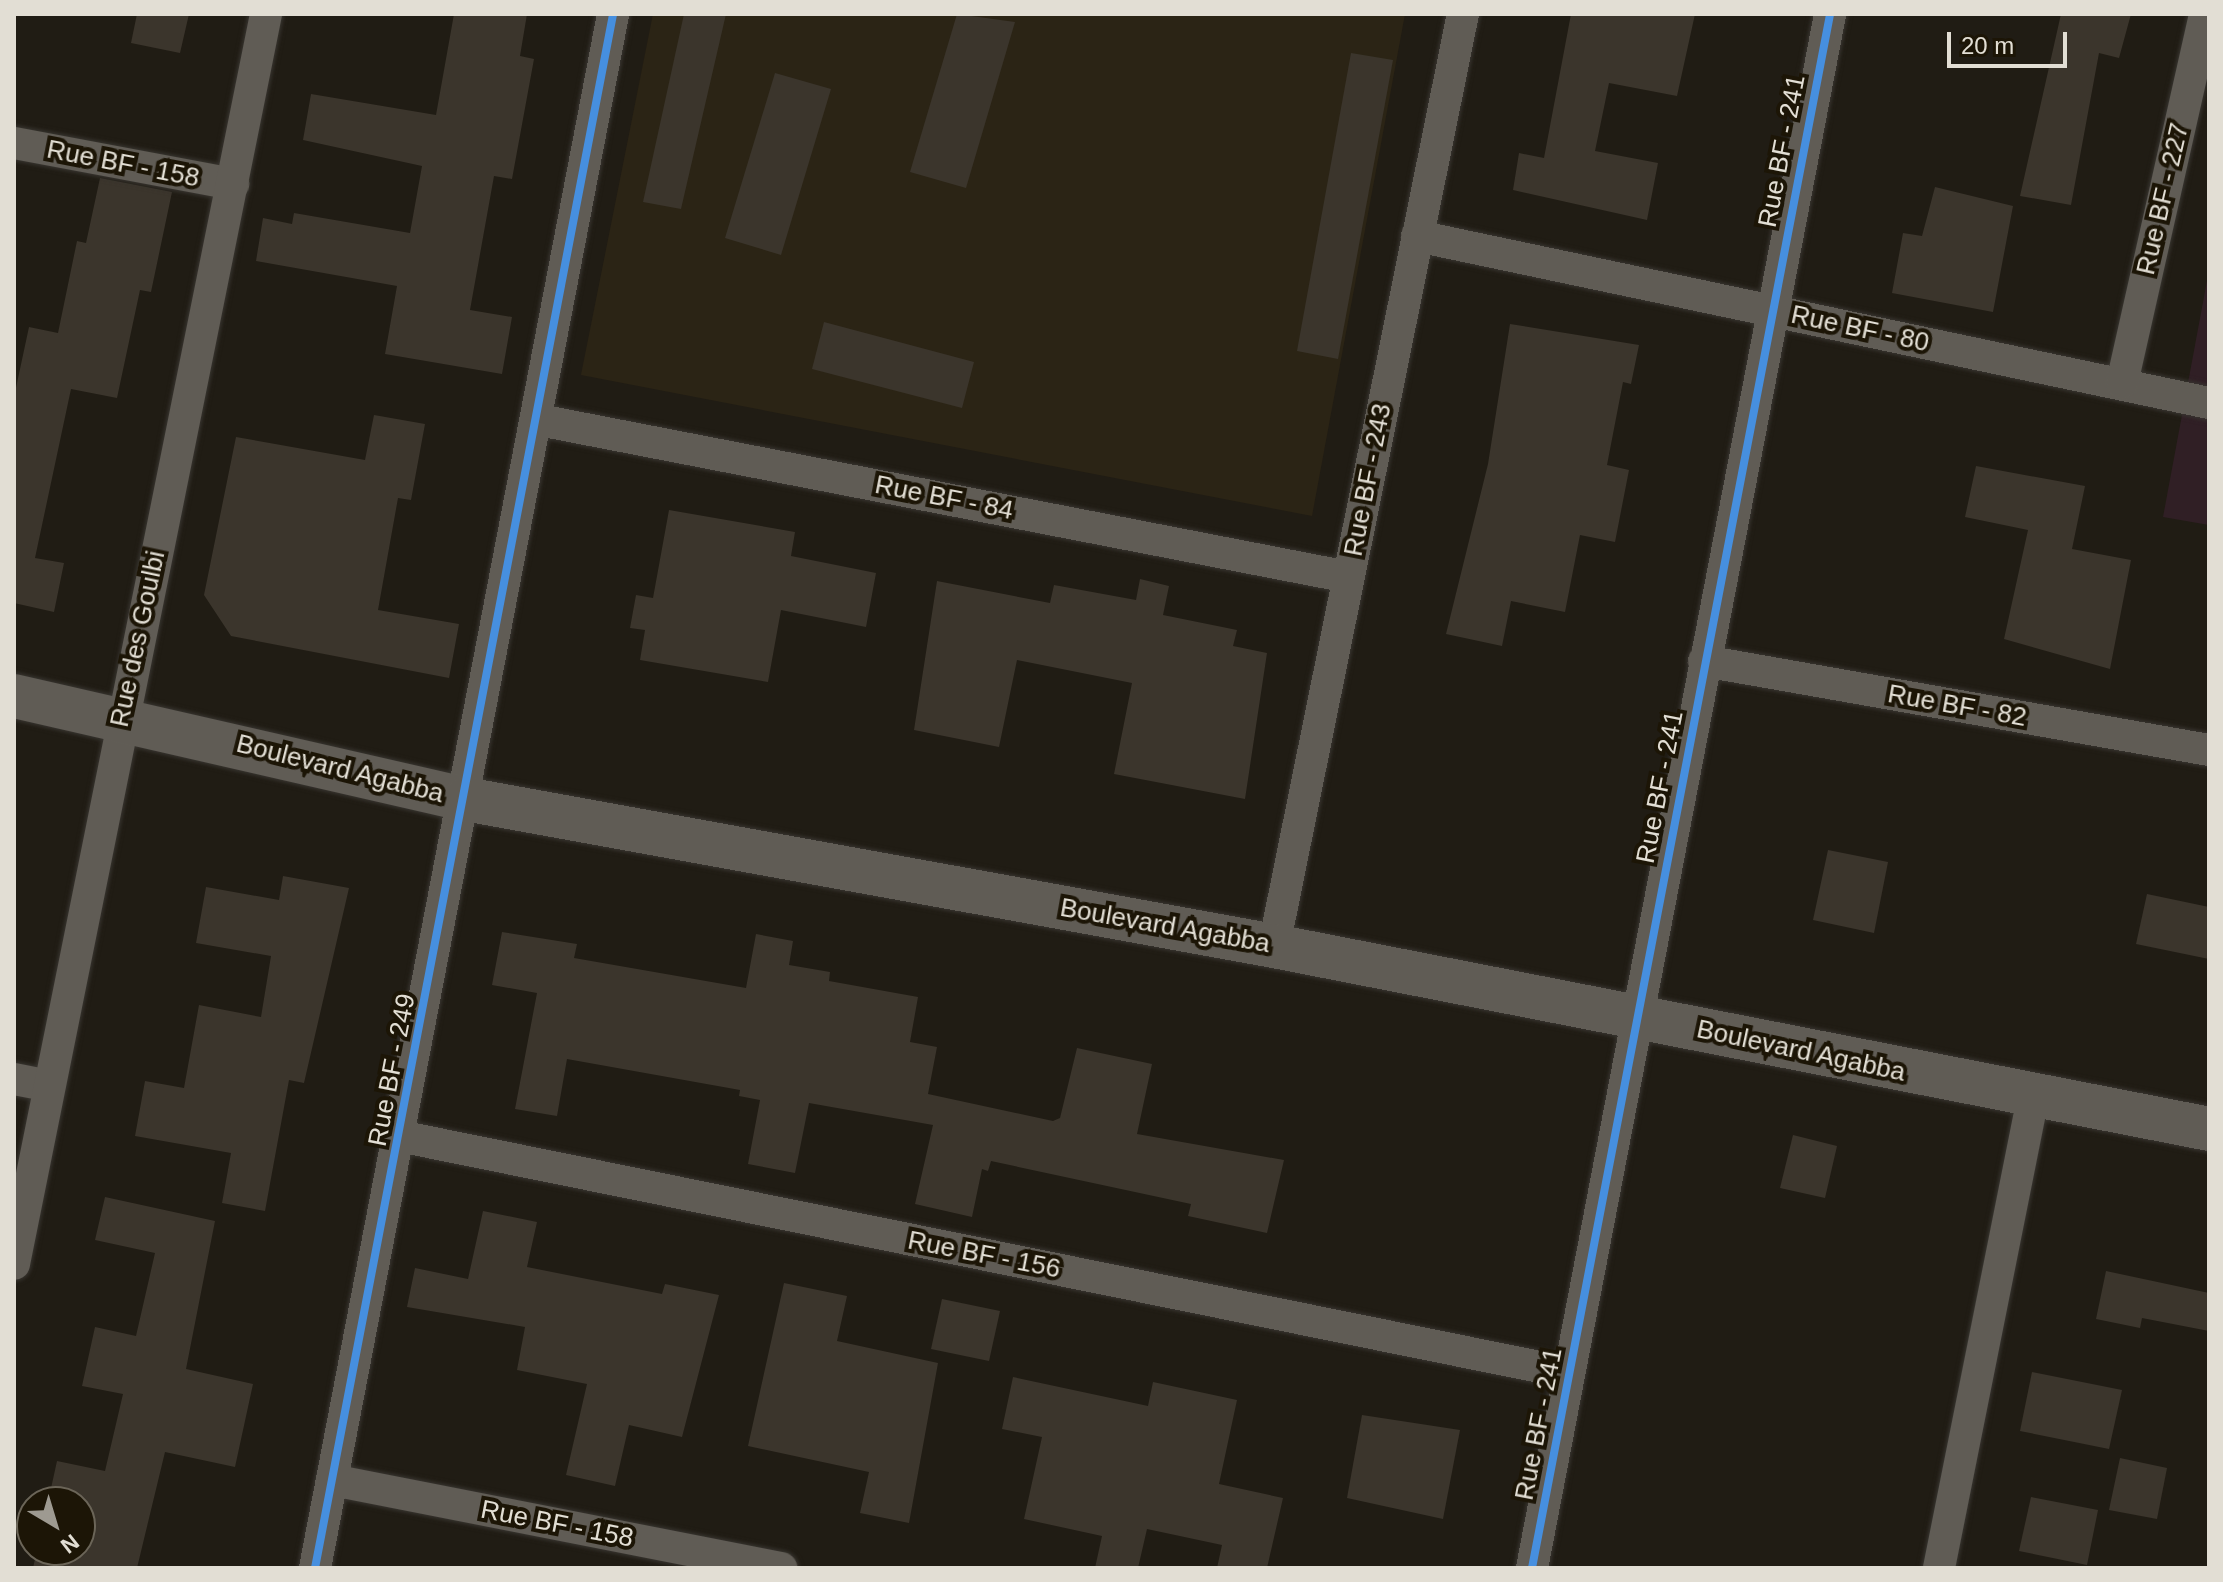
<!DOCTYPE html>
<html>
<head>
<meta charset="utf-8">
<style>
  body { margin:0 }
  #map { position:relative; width:2223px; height:1582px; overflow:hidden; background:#201c14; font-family:Helvetica,sans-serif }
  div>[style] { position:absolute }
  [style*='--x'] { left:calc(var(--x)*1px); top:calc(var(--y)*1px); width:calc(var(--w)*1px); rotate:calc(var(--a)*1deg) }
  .commercial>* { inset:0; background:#301f25 }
  .education>* { inset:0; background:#2b2415 }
  .building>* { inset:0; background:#3b352c }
  .roads { filter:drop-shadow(0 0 2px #383530) drop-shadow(0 0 2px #383530) }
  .minor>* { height:32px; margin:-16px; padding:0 16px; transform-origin:16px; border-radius:16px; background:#605c55 }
  .secondary>* { height:44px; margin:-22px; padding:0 22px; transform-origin:22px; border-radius:22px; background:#605c55 }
  .cycleway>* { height:8px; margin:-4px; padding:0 4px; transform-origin:4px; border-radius:4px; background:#468fdf }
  span { translate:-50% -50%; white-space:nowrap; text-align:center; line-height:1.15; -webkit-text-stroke:8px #1c1506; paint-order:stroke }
  .street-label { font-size:26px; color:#e2ded4 }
  .frame { position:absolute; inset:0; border:16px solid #e2ded4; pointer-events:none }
  .north { position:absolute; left:16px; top:1486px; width:80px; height:80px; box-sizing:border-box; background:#1c1506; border:2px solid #6b6558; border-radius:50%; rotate:142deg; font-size:22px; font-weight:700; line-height:32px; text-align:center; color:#e2ded4 }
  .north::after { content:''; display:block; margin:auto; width:28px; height:36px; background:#9e9a91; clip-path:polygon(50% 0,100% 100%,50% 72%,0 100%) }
  .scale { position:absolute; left:1947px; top:32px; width:120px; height:36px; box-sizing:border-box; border:4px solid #e2ded4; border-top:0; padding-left:10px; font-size:24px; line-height:28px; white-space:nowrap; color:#e2ded4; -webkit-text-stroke:6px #1c1506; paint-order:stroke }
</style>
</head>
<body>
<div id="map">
  <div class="commercial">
    <div style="clip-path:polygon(2209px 270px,2209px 525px,2163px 517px)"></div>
  </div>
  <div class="education">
    <div style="clip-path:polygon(653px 14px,1405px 14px,1312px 516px,581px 375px)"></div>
  </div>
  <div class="building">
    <div style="clip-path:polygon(137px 14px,189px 14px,180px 53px,131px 43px)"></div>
    <div style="clip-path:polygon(454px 14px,527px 14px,520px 56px,534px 59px,512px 179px,494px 176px,470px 310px,512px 317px,502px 374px,385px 354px,397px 286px,256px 261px,263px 218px,292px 224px,294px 213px,410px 233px,422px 166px,303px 140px,311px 94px,436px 115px)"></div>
    <div style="clip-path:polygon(684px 14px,726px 14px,681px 209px,643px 202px)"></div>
    <div style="clip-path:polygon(957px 14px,1015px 22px,966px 188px,910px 172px)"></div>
    <div style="clip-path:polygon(1571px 14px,1695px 14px,1677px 96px,1609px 83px,1595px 151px,1658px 163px,1647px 220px,1513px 190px,1519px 153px,1544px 158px)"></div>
    <div style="clip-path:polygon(2061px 14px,2131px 14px,2119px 58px,2099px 53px,2071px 205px,2020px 196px)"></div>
    <div style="clip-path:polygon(1351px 53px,1393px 60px,1338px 359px,1297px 351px)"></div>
    <div style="clip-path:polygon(775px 73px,831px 89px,781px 255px,725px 238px)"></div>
    <div style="clip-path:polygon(100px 178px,172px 192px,151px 292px,140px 290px,117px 398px,71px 389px,35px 558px,64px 563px,54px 612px,14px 603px,14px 397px,29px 327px,58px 333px,77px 241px,86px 243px)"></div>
    <div style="clip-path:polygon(1935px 187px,2013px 206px,1993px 312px,1892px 293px,1903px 233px,1922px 236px)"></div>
    <div style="clip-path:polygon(824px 322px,974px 362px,962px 408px,812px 369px)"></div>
    <div style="clip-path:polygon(1510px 324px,1639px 345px,1631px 384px,1623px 382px,1607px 465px,1629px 470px,1615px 542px,1580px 535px,1565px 612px,1511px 601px,1502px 646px,1446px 634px,1488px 464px)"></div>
    <div style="clip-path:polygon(374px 415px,425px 424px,411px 500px,398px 498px,378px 610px,459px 624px,449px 678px,231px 636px,204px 595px,236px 437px,365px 460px)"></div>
    <div style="clip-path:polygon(1976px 466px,2085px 486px,2072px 549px,2131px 560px,2110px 669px,2004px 639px,2028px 530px,1965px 517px)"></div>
    <div style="clip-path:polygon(669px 510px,795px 532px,791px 556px,876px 573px,866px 627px,781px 610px,768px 682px,640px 660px,645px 630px,630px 628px,636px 595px,653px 598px)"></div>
    <div style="clip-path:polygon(1140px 579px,1169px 586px,1163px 615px,1237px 630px,1233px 646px,1267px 653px,1245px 799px,1114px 774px,1132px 683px,1017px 660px,999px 747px,914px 730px,937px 581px,1050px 603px,1054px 585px,1136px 600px)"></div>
    <div style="clip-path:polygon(1828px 850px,1888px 862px,1874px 933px,1813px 920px)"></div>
    <div style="clip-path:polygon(283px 876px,349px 888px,304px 1083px,289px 1080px,265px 1211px,222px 1203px,231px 1153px,135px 1136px,145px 1081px,184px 1088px,199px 1005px,261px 1017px,271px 956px,196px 943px,206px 887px,279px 900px)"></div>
    <div style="clip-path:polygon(2147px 894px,2209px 907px,2209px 959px,2136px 944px)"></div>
    <div style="clip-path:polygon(502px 932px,577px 944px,574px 958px,746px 988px,756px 934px,793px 941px,789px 965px,830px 972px,829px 981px,918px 997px,910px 1042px,937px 1047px,928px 1094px,1053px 1121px,1060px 1118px,1077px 1048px,1152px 1064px,1137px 1134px,1284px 1160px,1267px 1233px,1188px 1216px,1191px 1204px,991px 1161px,988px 1171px,982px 1169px,972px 1217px,915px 1204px,933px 1125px,809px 1103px,795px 1173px,748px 1164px,760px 1100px,739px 1096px,740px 1090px,567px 1059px,557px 1116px,515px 1109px,537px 993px,492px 985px)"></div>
    <div style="clip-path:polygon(1793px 1135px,1837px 1146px,1825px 1198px,1780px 1188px)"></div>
    <div style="clip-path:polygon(105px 1197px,215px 1221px,186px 1369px,253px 1384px,235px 1467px,165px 1452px,137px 1568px,33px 1568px,37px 1550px,80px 1550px,80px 1502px,48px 1502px,57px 1461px,105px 1471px,123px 1394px,82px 1386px,95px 1327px,136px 1336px,155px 1253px,95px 1240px)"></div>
    <div style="clip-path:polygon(483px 1211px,537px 1222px,527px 1267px,662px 1294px,665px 1284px,719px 1295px,682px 1437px,629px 1425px,615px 1486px,566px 1475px,587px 1384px,517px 1370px,525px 1327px,407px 1307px,415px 1268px,468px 1279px)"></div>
    <div style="clip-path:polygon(2106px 1271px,2209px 1293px,2209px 1331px,2142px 1318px,2140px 1328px,2096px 1319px)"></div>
    <div style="clip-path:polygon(784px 1283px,847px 1296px,837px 1341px,938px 1363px,909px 1523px,860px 1513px,869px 1472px,748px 1446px)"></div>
    <div style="clip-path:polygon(942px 1299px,1000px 1311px,989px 1361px,931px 1349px)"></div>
    <div style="clip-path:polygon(2032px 1372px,2122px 1390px,2109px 1449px,2020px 1431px)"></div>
    <div style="clip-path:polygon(1013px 1377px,1148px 1406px,1153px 1382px,1237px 1400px,1219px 1484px,1283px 1498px,1267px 1568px,1217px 1568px,1222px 1545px,1147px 1529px,1138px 1568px,1095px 1568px,1102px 1536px,1024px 1519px,1042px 1437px,1002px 1429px)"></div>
    <div style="clip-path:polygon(1362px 1415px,1460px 1430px,1443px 1519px,1347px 1498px)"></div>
    <div style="clip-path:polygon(2120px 1458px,2167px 1468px,2157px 1519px,2109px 1510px)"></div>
    <div style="clip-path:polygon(2031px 1497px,2098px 1510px,2087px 1565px,2019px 1551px)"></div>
  </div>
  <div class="roads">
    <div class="minor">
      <div style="--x:14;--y:143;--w:223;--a:10.6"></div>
      <div style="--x:1417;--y:236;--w:809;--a:11.91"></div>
      <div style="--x:2122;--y:383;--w:378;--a:-77.3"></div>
      <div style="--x:539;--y:420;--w:824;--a:10.98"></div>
      <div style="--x:1704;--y:661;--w:513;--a:10"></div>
      <div style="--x:1274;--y:946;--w:951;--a:-78.54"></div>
      <div style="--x:14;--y:1079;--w:36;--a:11"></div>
      <div style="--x:399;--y:1136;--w:1194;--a:11.45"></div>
      <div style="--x:14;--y:1264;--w:1275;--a:-78.6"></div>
      <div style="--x:332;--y:1480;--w:458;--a:11.1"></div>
      <div style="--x:315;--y:1568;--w:1582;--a:-79.14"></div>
      <div style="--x:1532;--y:1568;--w:1582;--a:-79.14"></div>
      <div style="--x:1939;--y:1568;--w:478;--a:-78.7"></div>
    </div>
    <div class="secondary">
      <div style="--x:14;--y:696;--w:463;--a:12.9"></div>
      <div style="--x:465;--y:799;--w:822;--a:10.3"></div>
      <div style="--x:1274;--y:946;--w:953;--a:11.07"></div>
    </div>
  </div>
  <div class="cycleway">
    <div style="--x:315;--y:1568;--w:1582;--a:-79.14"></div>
    <div style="--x:1532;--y:1568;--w:1582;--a:-79.14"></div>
  </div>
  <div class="street-label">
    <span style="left:1782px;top:151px;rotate:-79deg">Rue BF - 241</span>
    <span style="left:123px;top:164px;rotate:11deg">Rue BF - 158</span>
    <span style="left:2163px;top:199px;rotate:-77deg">Rue BF - 227</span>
    <span style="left:1860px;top:329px;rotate:12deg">Rue BF - 80</span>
    <span style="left:1368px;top:480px;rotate:-79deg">Rue BF - 243</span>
    <span style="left:944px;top:498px;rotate:11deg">Rue BF - 84</span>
    <span style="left:138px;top:639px;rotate:-78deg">Rue des Goulbi</span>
    <span style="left:1957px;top:706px;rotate:10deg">Rue BF - 82</span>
    <span style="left:340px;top:769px;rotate:14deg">Boulevard Agabba</span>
    <span style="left:1660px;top:787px;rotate:-79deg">Rue BF - 241</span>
    <span style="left:1165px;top:926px;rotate:10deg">Boulevard Agabba</span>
    <span style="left:1801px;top:1051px;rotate:12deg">Boulevard Agabba</span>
    <span style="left:392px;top:1070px;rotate:-79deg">Rue BF - 249</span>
    <span style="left:984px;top:1255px;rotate:11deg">Rue BF - 156</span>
    <span style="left:1539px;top:1424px;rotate:-79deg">Rue BF - 241</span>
    <span style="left:557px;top:1524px;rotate:11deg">Rue BF - 158</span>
  </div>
  <div class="frame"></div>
  <div class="north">N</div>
  <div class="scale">20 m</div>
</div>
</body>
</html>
